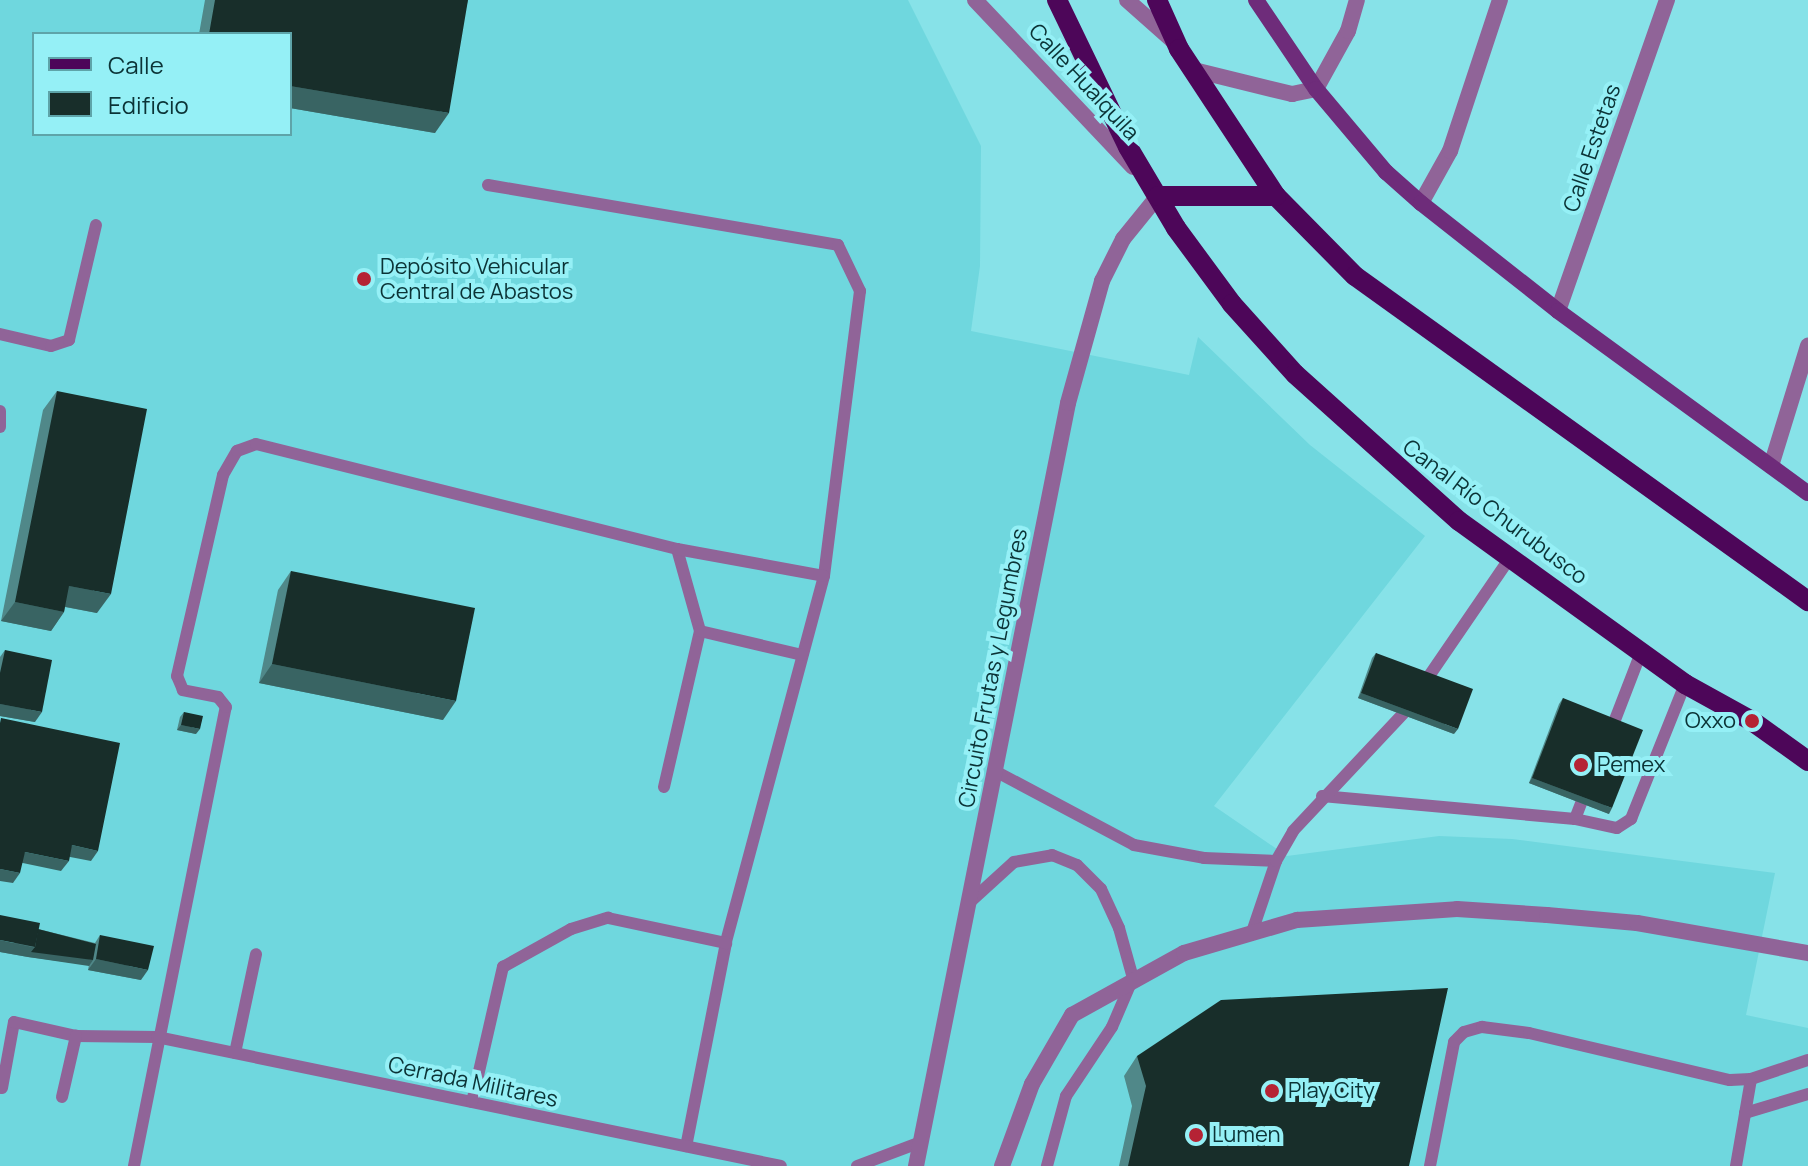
<!DOCTYPE html>
<html>
<head>
<meta charset="utf-8">
<style>
  body { margin:0 }
  #map { position:relative; width:1808px; height:1166px; overflow:hidden; background:#87e2e8; font-family:Manrope,sans-serif }
  div>[style] { position:absolute }
  [style*='--x'] { left:calc(var(--x)*1px); top:calc(var(--y)*1px); width:calc(var(--w)*1px); rotate:calc(var(--a)*1deg) }
  .built>* { inset:0; background:#6fd7de }
  .lane>* { height:12px; margin:-6px; padding:0 6px; transform-origin:6px; border-radius:6px; background:#906498 }
  .street>* { height:16px; margin:-8px; padding:0 8px; transform-origin:8px; border-radius:8px; background:#906498 }
  .secondary>* { height:16px; margin:-8px; padding:0 8px; transform-origin:8px; border-radius:8px; background:#6e2c7a }
  .primary>* { height:20px; margin:-10px; padding:0 10px; transform-origin:10px; border-radius:10px; background:#4d0659 }
  .wall>* { inset:0; background:#508889 }
  .shaded-wall>* { inset:0; background:#396463 }
  .building>* { inset:0; background:#182e2a }
  .dots>* { width:22px; height:22px; translate:-50% -50%; box-sizing:border-box; border:4px solid #95f0f6; border-radius:50% }
  span { translate:-50% -50%; white-space:nowrap; text-align:center; line-height:1.15; -webkit-text-stroke:8px #95f0f6; paint-order:stroke }
  .street-label { font-size:22px; color:#0b3336 }
  .poi-label { font-size:22px; color:#0b3336 }
  .left { translate:0 -50%; text-align:left }
  .right { translate:-100% -50%; text-align:right }
  .legend { position:absolute; left:32px; top:32px; width:260px; height:104px; box-sizing:border-box; background:#95f0f6; border:2px solid #5ea4a9; margin:0; padding:10px 14px; list-style:none; font-size:24px; color:#0b3336 }
  .legend li { display:flex; align-items:center; gap:16px; height:40px }
  .legend b { width:40px; border:2px solid #5ea4a9 }
</style>
</head>
<body>
<div id="map">
  <div class="built">
    <div style="clip-path:polygon(evenodd,0 0,908px 0,981px 146px,980px 266px,971px 331px,1189px 375px,1198px 337px,1310px 445px,1425px 536px,1214px 806px,1287px 856px,1439px 836px,1512px 839px,1775px 873px,1746px 1015px,1808px 1028px,1808px 1166px,0 1166px,0 0,34px 34px,290px 34px,290px 134px,34px 134px,34px 34px)"></div>
  </div>
  <div class="lane">
    <div style="--x:488;--y:185;--w:355;--a:9.7"></div>
    <div style="--x:838;--y:245;--w:51;--a:64.4"></div>
    <div style="--x:860;--y:291;--w:287;--a:97.2"></div>
    <div style="--x:824;--y:576;--w:380;--a:105"></div>
    <div style="--x:726;--y:943;--w:207;--a:101.1"></div>
    <div style="--x:0;--y:334;--w:52;--a:13.2"></div>
    <div style="--x:51;--y:346;--w:19;--a:-18"></div>
    <div style="--x:69;--y:340;--w:118;--a:-76.8"></div>
    <div style="--x:0;--y:411;--w:16;--a:90"></div>
    <div style="--x:677;--y:549;--w:85;--a:74.3"></div>
    <div style="--x:1427;--y:679;--w:147;--a:-55.6"></div>
    <div style="--x:1613;--y:725;--w:80;--a:-68.9"></div>
    <div style="--x:995;--y:771;--w:157;--a:28"></div>
    <div style="--x:1134;--y:845;--w:71;--a:10.5"></div>
    <div style="--x:1204;--y:858;--w:72;--a:2.4"></div>
    <div style="--x:664;--y:787;--w:160;--a:-77"></div>
    <div style="--x:700;--y:631;--w:105;--a:13.2"></div>
    <div style="--x:1322;--y:796;--w:254;--a:5.2"></div>
    <div style="--x:1575;--y:819;--w:43;--a:12.1"></div>
    <div style="--x:1617;--y:828;--w:17;--a:-33"></div>
    <div style="--x:1631;--y:819;--w:145;--a:-68.2"></div>
    <div style="--x:1575;--y:819;--w:17;--a:-69"></div>
    <div style="--x:970;--y:902;--w:59;--a:-42.3"></div>
    <div style="--x:1014;--y:862;--w:39;--a:-10"></div>
    <div style="--x:1052;--y:855;--w:27;--a:22"></div>
    <div style="--x:1077;--y:865;--w:34;--a:45"></div>
    <div style="--x:1101;--y:889;--w:43;--a:65.2"></div>
    <div style="--x:1119;--y:928;--w:52;--a:74.4"></div>
    <div style="--x:1133;--y:978;--w:53;--a:113.2"></div>
    <div style="--x:1112;--y:1027;--w:83;--a:123.7"></div>
    <div style="--x:1066;--y:1096;--w:73;--a:105.2"></div>
    <div style="--x:1251;--y:935;--w:78;--a:-71.3"></div>
    <div style="--x:1276;--y:861;--w:34;--a:-60"></div>
    <div style="--x:1293;--y:831;--w:162;--a:-46.8"></div>
    <div style="--x:235;--y:1053;--w:101;--a:-78"></div>
    <div style="--x:2;--y:1088;--w:67;--a:-79.7"></div>
    <div style="--x:14;--y:1022;--w:64;--a:12.7"></div>
    <div style="--x:76;--y:1036;--w:81;--a:0.7"></div>
    <div style="--x:157;--y:1037;--w:637;--a:11.68"></div>
    <div style="--x:62;--y:1097;--w:63;--a:-77.1"></div>
    <div style="--x:472;--y:1102;--w:139;--a:-77.1"></div>
    <div style="--x:503;--y:967;--w:78;--a:-29.2"></div>
    <div style="--x:571;--y:929;--w:39;--a:-17"></div>
    <div style="--x:608;--y:918;--w:121;--a:12"></div>
    <div style="--x:1745;--y:1113;--w:66;--a:-16.8"></div>
    <div style="--x:134;--y:1166;--w:468;--a:-78.7"></div>
    <div style="--x:226;--y:707;--w:13;--a:-129"></div>
    <div style="--x:218;--y:697;--w:36;--a:-169"></div>
    <div style="--x:183;--y:690;--w:15;--a:-113"></div>
    <div style="--x:177;--y:676;--w:206;--a:-77.1"></div>
    <div style="--x:223;--y:475;--w:28;--a:-60"></div>
    <div style="--x:237;--y:451;--w:20;--a:-20"></div>
    <div style="--x:256;--y:444;--w:434;--a:14"></div>
    <div style="--x:677;--y:549;--w:149;--a:10.4"></div>
    <div style="--x:857;--y:1166;--w:68;--a:-20.6"></div>
    <div style="--x:1430;--y:1166;--w:126;--a:-79"></div>
    <div style="--x:1454;--y:1042;--w:14;--a:-45"></div>
    <div style="--x:1464;--y:1032;--w:19;--a:-16"></div>
    <div style="--x:1482;--y:1027;--w:47;--a:7.3"></div>
    <div style="--x:1529;--y:1033;--w:206;--a:13.2"></div>
    <div style="--x:1730;--y:1080;--w:21;--a:-3"></div>
    <div style="--x:1751;--y:1079;--w:60;--a:-18.4"></div>
    <div style="--x:1736;--y:1166;--w:88;--a:-80.2"></div>
  </div>
  <div class="street">
    <div style="--x:975;--y:0;--w:230;--a:46.6"></div>
    <div style="--x:1127;--y:0;--w:60;--a:41.6"></div>
    <div style="--x:1194;--y:70;--w:101;--a:13.8"></div>
    <div style="--x:1292;--y:94;--w:25;--a:-12"></div>
    <div style="--x:1316;--y:89;--w:66;--a:-61.1"></div>
    <div style="--x:1348;--y:31;--w:32;--a:-74"></div>
    <div style="--x:1421;--y:203;--w:60;--a:-60.9"></div>
    <div style="--x:1450;--y:151;--w:159;--a:-71.7"></div>
    <div style="--x:1558;--y:311;--w:330;--a:-70.7"></div>
    <div style="--x:1771;--y:466;--w:126;--a:-72.9"></div>
    <div style="--x:916;--y:1166;--w:778;--a:-78.73"></div>
    <div style="--x:1068;--y:403;--w:127;--a:-74.4"></div>
    <div style="--x:1102;--y:281;--w:47;--a:-63.4"></div>
    <div style="--x:1123;--y:239;--w:55;--a:-50.9"></div>
    <div style="--x:1158;--y:196;--w:7;--a:-135"></div>
    <div style="--x:1002;--y:1166;--w:87;--a:-69.9"></div>
    <div style="--x:1032;--y:1084;--w:80;--a:-59.9"></div>
    <div style="--x:1072;--y:1015;--w:128;--a:-29"></div>
    <div style="--x:1184;--y:953;--w:118;--a:-16.3"></div>
    <div style="--x:1297;--y:920;--w:160;--a:-3.9"></div>
    <div style="--x:1457;--y:909;--w:90;--a:3.8"></div>
    <div style="--x:1547;--y:915;--w:90;--a:5.1"></div>
    <div style="--x:1637;--y:923;--w:174;--a:10"></div>
  </div>
  <div class="secondary">
    <div style="--x:1256;--y:0;--w:107;--a:56"></div>
    <div style="--x:1316;--y:89;--w:109;--a:49.9"></div>
    <div style="--x:1386;--y:172;--w:47;--a:41.5"></div>
    <div style="--x:1421;--y:203;--w:174;--a:38.2"></div>
    <div style="--x:1558;--y:311;--w:309;--a:36.1"></div>
  </div>
  <div class="primary">
    <div style="--x:1057;--y:0;--w:163;--a:64.2"></div>
    <div style="--x:1128;--y:147;--w:94;--a:59.3"></div>
    <div style="--x:1176;--y:228;--w:94;--a:53.6"></div>
    <div style="--x:1232;--y:304;--w:94;--a:48"></div>
    <div style="--x:1295;--y:374;--w:220;--a:41.9"></div>
    <div style="--x:1459;--y:521;--w:279;--a:35.8"></div>
    <div style="--x:1685;--y:684;--w:77;--a:28.9"></div>
    <div style="--x:1752;--y:721;--w:69;--a:35.5"></div>
    <div style="--x:1157;--y:0;--w:54;--a:65.8"></div>
    <div style="--x:1179;--y:49;--w:176;--a:56.6"></div>
    <div style="--x:1276;--y:196;--w:112;--a:45.4"></div>
    <div style="--x:1355;--y:276;--w:558;--a:35.66"></div>
    <div style="--x:1158;--y:196;--w:118;--a:0"></div>
  </div>
  <div class="wall">
    <div style="clip-path:polygon(205px 0,468px 0,435px 133px,290px 108px,290px 34px,199px 34px)"></div>
    <div style="clip-path:polygon(57px 391px,97px 613px,65px 607px,64px 612px,51px 631px,1px 621px,43px 410px)"></div>
    <div style="clip-path:polygon(291px 571px,443px 720px,259px 683px,278px 590px)"></div>
    <div style="clip-path:polygon(5px 650px,35px 722px,0 716px,0 657px)"></div>
    <div style="clip-path:polygon(1376px 653px,1454px 734px,1358px 698px,1372px 658px)"></div>
    <div style="clip-path:polygon(1563px 698px,1609px 814px,1529px 783px,1559px 704px)"></div>
    <div style="clip-path:polygon(184px 712px,196px 734px,177px 730px,180px 717px)"></div>
    <div style="clip-path:polygon(38px 929px,95px 943px,100px 935px,141px 980px,88px 970px,89px 965px,28px 957px,0 952px)"></div>
    <div style="clip-path:polygon(1137px 1056px,1409px 1166px,1119px 1166px,1132px 1106px,1124px 1076px)"></div>
  </div>
  <div class="shaded-wall">
    <div style="clip-path:polygon(290px 86px,449px 113px,435px 133px,290px 108px)"></div>
    <div style="clip-path:polygon(69px 586px,111px 594px,97px 613px,56px 605px)"></div>
    <div style="clip-path:polygon(15px 602px,64px 612px,51px 631px,1px 621px)"></div>
    <div style="clip-path:polygon(272px 664px,456px 701px,443px 720px,259px 683px)"></div>
    <div style="clip-path:polygon(1361px 693px,1458px 729px,1454px 734px,1358px 698px)"></div>
    <div style="clip-path:polygon(0 704px,42px 712px,35px 722px,0 716px)"></div>
    <div style="clip-path:polygon(181px 725px,200px 729px,196px 734px,177px 730px)"></div>
    <div style="clip-path:polygon(1532px 778px,1612px 808px,1609px 814px,1529px 783px)"></div>
    <div style="clip-path:polygon(72px 845px,98px 851px,91px 861px,65px 856px)"></div>
    <div style="clip-path:polygon(25px 852px,69px 861px,61px 871px,18px 862px)"></div>
    <div style="clip-path:polygon(0 869px,20px 873px,13px 883px,0 881px)"></div>
    <div style="clip-path:polygon(0 940px,93px 960px,89px 966px,28px 957px,0 952px)"></div>
    <div style="clip-path:polygon(96px 959px,148px 970px,141px 980px,88px 970px)"></div>
  </div>
  <div class="building">
    <div style="clip-path:polygon(215px 0,468px 0,449px 113px,290px 86px,290px 34px,209px 34px)"></div>
    <div style="clip-path:polygon(57px 391px,147px 409px,111px 594px,69px 586px,64px 612px,15px 602px)"></div>
    <div style="clip-path:polygon(291px 571px,475px 608px,456px 701px,272px 664px)"></div>
    <div style="clip-path:polygon(5px 650px,52px 660px,42px 712px,0 704px,0 673px)"></div>
    <div style="clip-path:polygon(1376px 653px,1473px 689px,1458px 729px,1361px 693px)"></div>
    <div style="clip-path:polygon(1563px 698px,1643px 730px,1612px 808px,1532px 778px)"></div>
    <div style="clip-path:polygon(184px 712px,203px 716px,200px 729px,181px 725px)"></div>
    <div style="clip-path:polygon(1px 718px,120px 743px,98px 851px,72px 845px,69px 861px,25px 852px,20px 873px,0 869px,0 723px)"></div>
    <div style="clip-path:polygon(0 915px,40px 923px,35px 947px,0 940px)"></div>
    <div style="clip-path:polygon(38px 929px,96px 944px,93px 960px,31px 952px,35px 947px)"></div>
    <div style="clip-path:polygon(100px 935px,154px 946px,148px 970px,96px 959px)"></div>
    <div style="clip-path:polygon(1448px 988px,1409px 1166px,1128px 1166px,1146px 1086px,1137px 1056px,1221px 1000px)"></div>
  </div>
  <div class="dots">
    <div style="left:364px;top:279px;background:#b52334"></div>
    <div style="left:1752px;top:721px;background:#b52334"></div>
    <div style="left:1581px;top:765px;background:#b52334"></div>
    <div style="left:1272px;top:1091px;background:#b52334"></div>
    <div style="left:1196px;top:1135px;background:#b52334"></div>
  </div>
  <div class="street-label">
    <span style="left:1084px;top:82px;rotate:47deg">Calle Hualquila</span>
    <span style="left:1592px;top:148px;rotate:-71deg">Calle Estetas</span>
    <span style="left:1495px;top:512px;rotate:37deg">Canal Río Churubusco</span>
    <span style="left:993px;top:668px;rotate:-79deg">Circuito Frutas y Legumbres</span>
    <span style="left:473px;top:1082px;rotate:12deg">Cerrada Militares</span>
  </div>
  <div class="poi-label">
    <span class="left" style="left:380px;top:279px">Depósito Vehicular<br>Central de Abastos</span>
    <span class="right" style="left:1736px;top:721px">Oxxo</span>
    <span class="left" style="left:1597px;top:765px">Pemex</span>
    <span class="left" style="left:1288px;top:1091px">Play City</span>
    <span class="left" style="left:1212px;top:1135px">Lumen</span>
  </div>
  <ul class="legend">
  <li><b style="height:10px;background:#4d0659"></b>Calle</li>
  <li><b style="height:22px;background:#182e2a"></b>Edificio</li>
  </ul>
</div>
</body>
</html>
